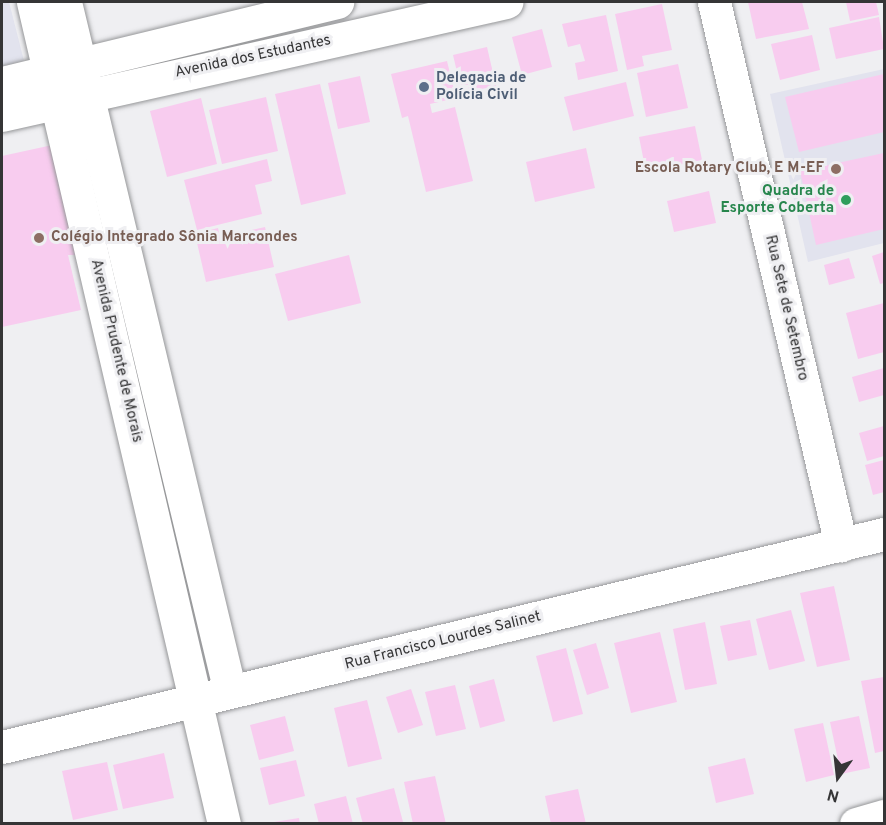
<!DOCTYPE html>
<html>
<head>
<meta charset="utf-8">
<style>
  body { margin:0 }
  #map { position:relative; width:886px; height:825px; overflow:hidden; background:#efeff2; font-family:Overpass,sans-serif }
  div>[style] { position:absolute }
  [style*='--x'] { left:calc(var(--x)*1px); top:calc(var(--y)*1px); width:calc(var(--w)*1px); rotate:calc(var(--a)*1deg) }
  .built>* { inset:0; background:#e2e3ee }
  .building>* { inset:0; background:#f8ccef }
  .roads { filter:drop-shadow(0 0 2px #969799) drop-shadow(0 0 2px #969799) }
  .minor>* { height:33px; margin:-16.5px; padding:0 16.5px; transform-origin:16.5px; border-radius:16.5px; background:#fff }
  .dots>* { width:16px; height:16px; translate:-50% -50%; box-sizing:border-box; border:3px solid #efeff2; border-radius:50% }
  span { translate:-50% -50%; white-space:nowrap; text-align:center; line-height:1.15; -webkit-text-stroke:6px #efeff2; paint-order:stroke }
  .street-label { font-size:15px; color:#353536 }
  .service-label { font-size:15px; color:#4e5e75; font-weight:700 }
  .left { translate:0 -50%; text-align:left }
  .education-label { font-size:15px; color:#785e54; font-weight:700 }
  .right { translate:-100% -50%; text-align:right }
  .leisure-label { font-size:15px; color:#27864d; font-weight:700 }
  .frame { position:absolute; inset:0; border:3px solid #353536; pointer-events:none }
  .north { position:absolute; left:808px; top:747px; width:60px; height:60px; -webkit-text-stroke:4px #efeff2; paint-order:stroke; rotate:195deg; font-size:16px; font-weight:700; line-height:24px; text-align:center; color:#353536 }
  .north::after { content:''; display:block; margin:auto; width:21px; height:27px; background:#353536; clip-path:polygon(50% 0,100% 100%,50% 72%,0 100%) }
</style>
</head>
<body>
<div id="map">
  <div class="built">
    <div style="clip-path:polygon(2px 2px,9px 2px,24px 61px,2px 66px)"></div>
    <div style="clip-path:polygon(884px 69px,884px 243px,808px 262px,770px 94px)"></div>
  </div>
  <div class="building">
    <div style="clip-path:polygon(748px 2px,802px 2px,809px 29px,756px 39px)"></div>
    <div style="clip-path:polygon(846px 2px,876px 2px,879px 15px,850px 21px)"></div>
    <div style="clip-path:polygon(662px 4px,672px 50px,642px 56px,644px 66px,627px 70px,615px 14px)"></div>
    <div style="clip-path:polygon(606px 15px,618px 71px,578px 80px,575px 63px,585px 61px,580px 44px,568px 47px,562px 24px)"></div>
    <div style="clip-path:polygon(879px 17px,884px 49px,836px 59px,829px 28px)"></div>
    <div style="clip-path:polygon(542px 29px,552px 67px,522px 75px,512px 37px)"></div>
    <div style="clip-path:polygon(812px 35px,820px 70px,780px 80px,771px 44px)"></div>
    <div style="clip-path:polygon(487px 47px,496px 86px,462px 93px,453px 55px)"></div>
    <div style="clip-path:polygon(447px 61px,456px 98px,430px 104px,432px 113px,455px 107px,473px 181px,426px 192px,408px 116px,402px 118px,391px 74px)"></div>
    <div style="clip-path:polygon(678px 64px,688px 108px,646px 117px,637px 73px)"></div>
    <div style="clip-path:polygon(884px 74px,884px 132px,799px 152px,785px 97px)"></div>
    <div style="clip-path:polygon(360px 76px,370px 122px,338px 129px,328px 83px)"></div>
    <div style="clip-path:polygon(626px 82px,634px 116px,573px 131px,564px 97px)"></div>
    <div style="clip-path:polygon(320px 84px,346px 194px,301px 205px,275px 94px)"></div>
    <div style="clip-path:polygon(266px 97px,278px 151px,222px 164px,209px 110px)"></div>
    <div style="clip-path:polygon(201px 98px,217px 164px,167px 177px,150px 111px)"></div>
    <div style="clip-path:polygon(695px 126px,702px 160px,646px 172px,639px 137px)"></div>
    <div style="clip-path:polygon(57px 144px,80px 255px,68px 255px,81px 310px,2px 327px,2px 156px)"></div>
    <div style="clip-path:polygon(586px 148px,595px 188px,535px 202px,526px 162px)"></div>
    <div style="clip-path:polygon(884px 153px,884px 229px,816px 245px,800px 171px)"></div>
    <div style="clip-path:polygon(267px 159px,272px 181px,255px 185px,262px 214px,197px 230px,184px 180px)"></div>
    <div style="clip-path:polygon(709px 191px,716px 223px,674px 232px,667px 201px)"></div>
    <div style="clip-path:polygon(265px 227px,274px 267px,206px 282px,195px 234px,218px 228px,220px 237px)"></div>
    <div style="clip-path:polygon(884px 252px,884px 283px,880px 284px,872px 256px)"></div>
    <div style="clip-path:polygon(349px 255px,361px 303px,288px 321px,275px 274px)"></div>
    <div style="clip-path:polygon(849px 258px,855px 278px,829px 285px,824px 265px)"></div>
    <div style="clip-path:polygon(884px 303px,884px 352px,858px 359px,846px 313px)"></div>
    <div style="clip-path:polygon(884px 368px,884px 395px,859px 402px,852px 377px)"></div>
    <div style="clip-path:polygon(884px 426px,884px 456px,867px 461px,859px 433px)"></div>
    <div style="clip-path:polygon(884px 460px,884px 492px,873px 495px,865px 465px)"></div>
    <div style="clip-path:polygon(834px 586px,850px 660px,817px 667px,800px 593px)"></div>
    <div style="clip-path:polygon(791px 610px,805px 661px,769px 670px,756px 619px)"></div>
    <div style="clip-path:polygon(750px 620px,757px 655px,728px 661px,720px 626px)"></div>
    <div style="clip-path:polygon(705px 622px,717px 684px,685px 690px,673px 629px)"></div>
    <div style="clip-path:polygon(660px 632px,677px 702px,631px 713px,614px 643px)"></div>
    <div style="clip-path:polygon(596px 643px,609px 688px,587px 695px,573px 650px)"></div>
    <div style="clip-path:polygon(566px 648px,583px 714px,553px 722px,536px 656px)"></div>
    <div style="clip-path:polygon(884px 677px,884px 751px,875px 753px,861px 681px)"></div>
    <div style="clip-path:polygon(494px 679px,505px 721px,480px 728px,469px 686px)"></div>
    <div style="clip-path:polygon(455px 685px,466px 729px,436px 736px,425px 692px)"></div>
    <div style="clip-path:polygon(411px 689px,423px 725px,398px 733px,386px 697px)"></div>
    <div style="clip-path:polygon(367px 700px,382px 759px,348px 767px,334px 708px)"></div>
    <div style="clip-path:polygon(285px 716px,294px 751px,259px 760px,250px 725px)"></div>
    <div style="clip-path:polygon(859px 716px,870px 768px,841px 774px,830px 722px)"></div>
    <div style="clip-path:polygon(823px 723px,834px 775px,806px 782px,794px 729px)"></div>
    <div style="clip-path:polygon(164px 753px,174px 798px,123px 809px,113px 765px)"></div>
    <div style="clip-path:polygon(745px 758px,754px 794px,716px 803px,708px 767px)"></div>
    <div style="clip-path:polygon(296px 760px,305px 796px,269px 805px,260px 768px)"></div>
    <div style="clip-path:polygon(107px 762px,118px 810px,73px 820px,62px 771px)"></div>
    <div style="clip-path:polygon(435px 776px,446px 824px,413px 824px,404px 782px)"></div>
    <div style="clip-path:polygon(394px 788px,403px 822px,363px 824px,356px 798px)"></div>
    <div style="clip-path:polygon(578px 789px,586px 824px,551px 824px,545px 796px)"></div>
    <div style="clip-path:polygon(346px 796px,353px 824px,319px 824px,314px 804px)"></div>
    <div style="clip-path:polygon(299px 818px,300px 824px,275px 824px,274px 822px)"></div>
  </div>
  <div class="roads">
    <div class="minor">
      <div style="--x:33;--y:2;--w:844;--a:76.92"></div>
      <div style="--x:65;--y:2;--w:709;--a:76.55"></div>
      <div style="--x:714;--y:2;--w:558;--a:76.84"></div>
      <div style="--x:2;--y:83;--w:345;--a:-13.6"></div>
      <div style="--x:2;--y:115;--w:517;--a:-12.64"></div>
      <div style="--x:2;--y:747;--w:907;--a:-13.58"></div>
      <div style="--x:856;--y:824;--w:29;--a:-16"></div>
    </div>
  </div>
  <div class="dots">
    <div style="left:424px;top:87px;background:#5c6f8a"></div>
    <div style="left:836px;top:169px;background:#8d6e63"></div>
    <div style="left:846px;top:200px;background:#2e9e5b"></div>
    <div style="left:39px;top:238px;background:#8d6e63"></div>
  </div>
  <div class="street-label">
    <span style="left:253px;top:57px;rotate:-12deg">Avenida dos Estudantes</span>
    <span style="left:786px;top:308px;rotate:77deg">Rua Sete de Setembro</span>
    <span style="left:116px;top:351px;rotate:77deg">Avenida Prudente de Morais</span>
    <span style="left:443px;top:641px;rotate:-14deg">Rua Francisco Lourdes Salinet</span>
  </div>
  <div class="service-label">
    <span class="left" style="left:436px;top:87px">Delegacia de<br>Polícia Civil</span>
  </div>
  <div class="education-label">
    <span class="right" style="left:824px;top:169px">Escola Rotary Club, E M-EF</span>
    <span class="left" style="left:51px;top:238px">Colégio Integrado Sônia Marcondes</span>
  </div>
  <div class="leisure-label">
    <span class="right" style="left:834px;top:200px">Quadra de<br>Esporte Coberta</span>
  </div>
  <div class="frame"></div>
  <div class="north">N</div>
</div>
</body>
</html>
